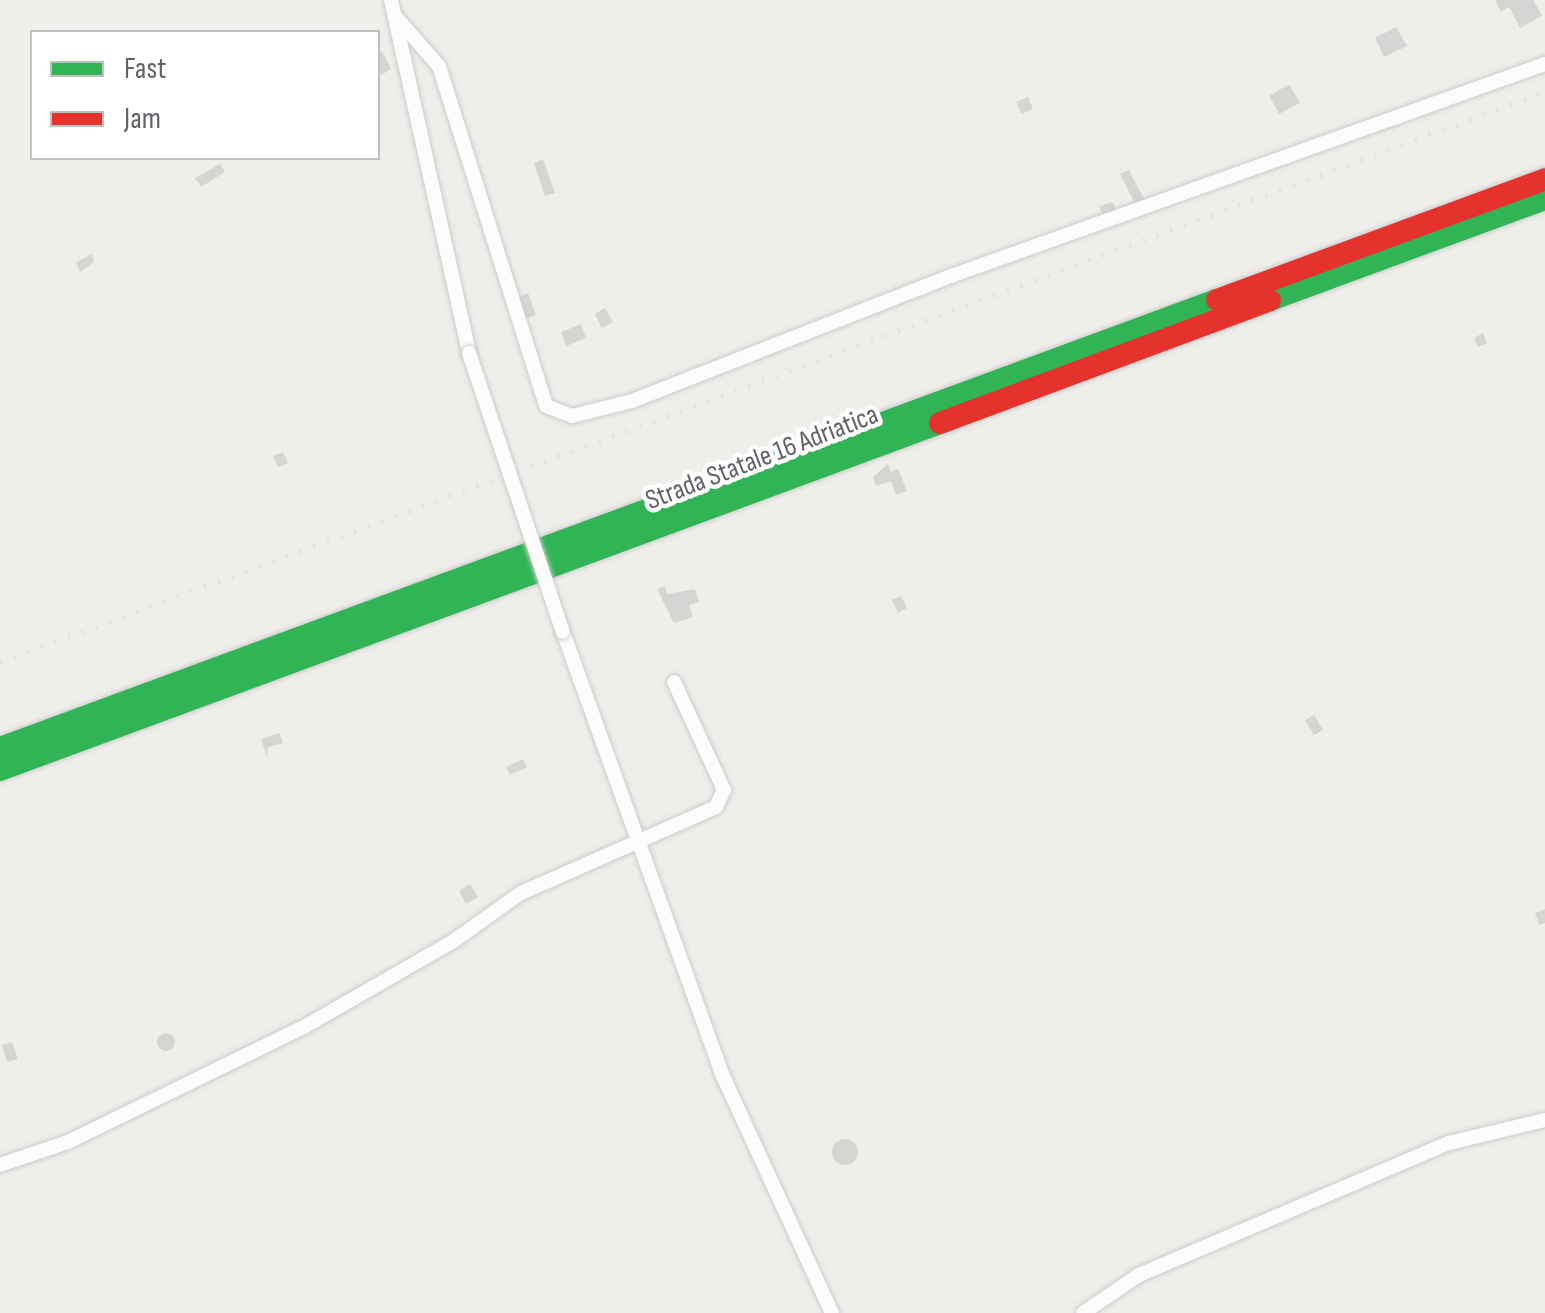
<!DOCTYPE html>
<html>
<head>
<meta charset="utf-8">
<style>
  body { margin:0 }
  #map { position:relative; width:1545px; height:1313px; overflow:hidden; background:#efeeea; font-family:"Sofia Sans Condensed",sans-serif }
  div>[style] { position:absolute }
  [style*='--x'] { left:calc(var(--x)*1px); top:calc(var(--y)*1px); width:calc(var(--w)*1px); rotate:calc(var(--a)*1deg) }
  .building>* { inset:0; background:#d6d5d3 }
  .round { border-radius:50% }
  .roads { filter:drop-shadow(0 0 2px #cbcccc) drop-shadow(0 0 2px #cbcccc) }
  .street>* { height:14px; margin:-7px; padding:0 7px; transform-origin:7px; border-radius:7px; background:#fdfcfc }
  .fast>* { height:22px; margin:-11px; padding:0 11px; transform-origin:11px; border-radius:11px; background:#30b455 }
  .jam>* { height:22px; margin:-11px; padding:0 11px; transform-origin:11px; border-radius:11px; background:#e5322d }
  .rail>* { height:5px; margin-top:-2.5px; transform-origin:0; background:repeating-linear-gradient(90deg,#e4e4e4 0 2.5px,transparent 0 14.5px) }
  .bridges { filter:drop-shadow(0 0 2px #cbcccc) drop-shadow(0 0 2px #cbcccc) }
  .street-bridge>* { height:14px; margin:-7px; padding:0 7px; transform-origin:7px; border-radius:7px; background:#fdfcfc }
  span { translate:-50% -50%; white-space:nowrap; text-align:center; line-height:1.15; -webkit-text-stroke:9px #fff; paint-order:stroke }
  .street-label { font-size:28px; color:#5f6368 }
  .legend { position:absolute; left:30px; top:30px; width:350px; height:130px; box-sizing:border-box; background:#fff; border:2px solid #bfc1c3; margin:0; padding:12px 18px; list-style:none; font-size:30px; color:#5f6368 }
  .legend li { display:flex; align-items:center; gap:20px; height:50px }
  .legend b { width:50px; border:2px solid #bfc1c3 }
</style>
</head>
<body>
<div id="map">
  <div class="building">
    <div style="clip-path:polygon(1495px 0,1533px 0,1542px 16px,1520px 28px,1509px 7px,1501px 12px)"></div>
    <div style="clip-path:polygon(1396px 27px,1407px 46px,1384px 57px,1375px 38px)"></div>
    <div style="clip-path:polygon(382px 51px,391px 69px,378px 77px,378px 53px)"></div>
    <div style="clip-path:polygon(1289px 84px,1300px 103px,1279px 114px,1269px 96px)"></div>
    <div style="clip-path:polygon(1028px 97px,1033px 109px,1022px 114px,1016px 102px)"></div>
    <div style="clip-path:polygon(543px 159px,555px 193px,545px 196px,534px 163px)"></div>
    <div style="clip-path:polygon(220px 164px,225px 172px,201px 187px,195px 178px)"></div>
    <div style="clip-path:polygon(1129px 170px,1145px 201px,1138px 209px,1120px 174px)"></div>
    <div style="clip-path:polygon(1113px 202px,1118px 216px,1104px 220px,1099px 206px)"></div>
    <div style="clip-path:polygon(92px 254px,94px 262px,80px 272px,76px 262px)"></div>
    <div style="clip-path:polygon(528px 293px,536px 315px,524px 319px,516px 298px)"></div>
    <div style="clip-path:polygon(605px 308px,613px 322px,602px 328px,595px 314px)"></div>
    <div style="clip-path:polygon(581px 324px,586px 338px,566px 346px,561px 332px)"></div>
    <div style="clip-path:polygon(1483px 333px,1487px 343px,1478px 347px,1474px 338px)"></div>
    <div style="clip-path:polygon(283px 452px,288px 463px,278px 467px,273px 456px)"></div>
    <div style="clip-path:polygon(888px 464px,891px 472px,898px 469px,907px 491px,896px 495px,891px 481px,876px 486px,873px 477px)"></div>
    <div style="clip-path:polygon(665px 586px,667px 594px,695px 589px,699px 602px,689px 605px,693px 617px,674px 623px,657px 589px)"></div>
    <div style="clip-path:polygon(901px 596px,907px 608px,898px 613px,892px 600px)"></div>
    <div style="clip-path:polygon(1314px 715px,1323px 730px,1314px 735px,1305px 720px)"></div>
    <div style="clip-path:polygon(280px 733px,283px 743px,268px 747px,267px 756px,261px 739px)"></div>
    <div style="clip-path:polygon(523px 759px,527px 767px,510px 775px,506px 767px)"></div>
    <div style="clip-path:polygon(470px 884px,478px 897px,466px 904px,459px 891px)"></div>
    <div style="clip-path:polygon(1545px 909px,1545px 923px,1539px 925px,1535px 913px)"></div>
    <div class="round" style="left:157px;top:1033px;width:18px;height:18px"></div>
    <div style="clip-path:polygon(12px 1042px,18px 1059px,7px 1062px,2px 1045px)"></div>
    <div class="round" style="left:832px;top:1139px;width:26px;height:26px"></div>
  </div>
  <div class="roads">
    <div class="street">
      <div style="--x:391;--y:0;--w:362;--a:77.5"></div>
      <div style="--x:395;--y:16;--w:67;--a:48.7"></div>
      <div style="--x:439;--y:66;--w:356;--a:72.5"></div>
      <div style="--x:546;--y:406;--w:28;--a:21"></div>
      <div style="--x:572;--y:416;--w:62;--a:-14"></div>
      <div style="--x:632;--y:401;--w:343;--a:-21.4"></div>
      <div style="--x:951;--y:276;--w:631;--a:-19.64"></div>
      <div style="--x:563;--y:632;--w:470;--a:70.2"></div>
      <div style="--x:722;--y:1074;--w:263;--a:65.3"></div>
      <div style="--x:0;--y:1165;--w:72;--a:-18.7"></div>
      <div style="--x:68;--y:1142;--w:263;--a:-26"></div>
      <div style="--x:304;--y:1027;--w:174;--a:-29.9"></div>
      <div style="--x:455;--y:940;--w:81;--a:-35.5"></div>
      <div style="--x:521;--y:893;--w:213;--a:-23.8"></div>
      <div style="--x:716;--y:807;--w:19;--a:-65"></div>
      <div style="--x:724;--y:790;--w:119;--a:-114.8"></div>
      <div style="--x:1083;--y:1313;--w:68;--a:-34.2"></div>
      <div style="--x:1139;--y:1275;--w:337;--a:-23.1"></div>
      <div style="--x:1449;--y:1143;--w:99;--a:-13.5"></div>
    </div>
    <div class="fast">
      <div style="--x:1270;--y:300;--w:293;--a:-20.2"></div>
      <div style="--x:0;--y:748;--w:1297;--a:-20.21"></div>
      <div style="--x:0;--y:770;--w:1002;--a:-20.26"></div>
    </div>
    <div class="jam">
      <div style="--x:1217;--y:300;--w:350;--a:-20.2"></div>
      <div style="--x:940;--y:423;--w:352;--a:-20.4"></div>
    </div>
  </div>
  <div class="rail">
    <div style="--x:0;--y:662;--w:1647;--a:-20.25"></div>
  </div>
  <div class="bridges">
    <div class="street-bridge">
      <div style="--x:469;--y:353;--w:294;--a:71.4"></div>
    </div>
  </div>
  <div class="street-label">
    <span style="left:762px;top:458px;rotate:-21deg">Strada Statale 16 Adriatica</span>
  </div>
  <ul class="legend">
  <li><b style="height:12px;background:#30b455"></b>Fast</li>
  <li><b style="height:12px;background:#e5322d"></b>Jam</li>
  </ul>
</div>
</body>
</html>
